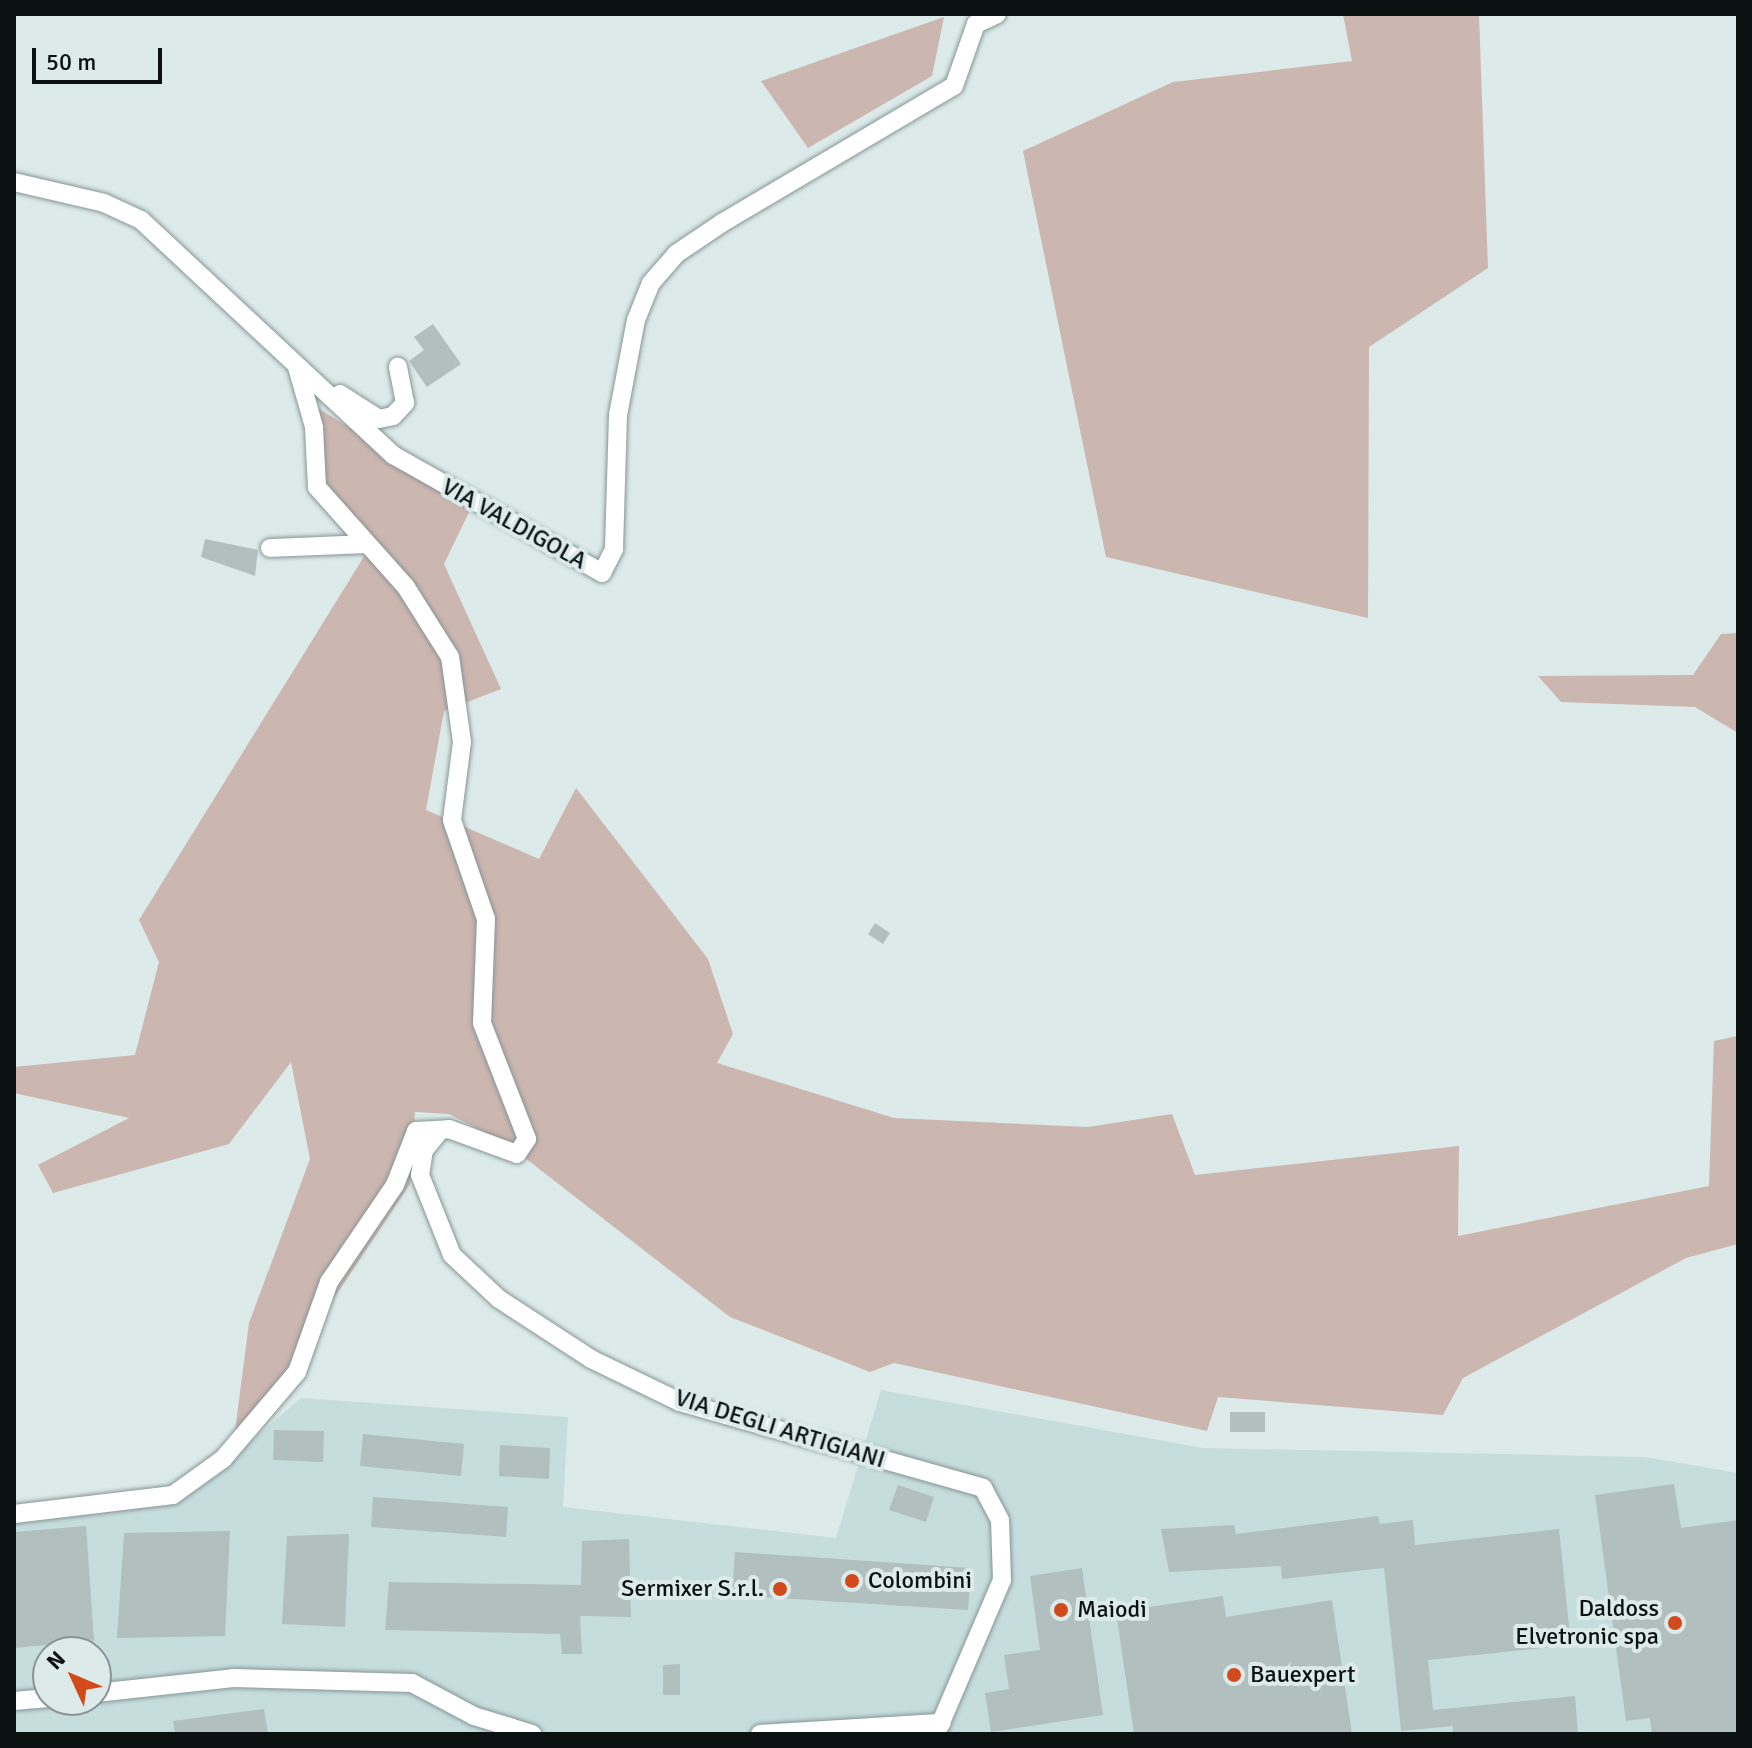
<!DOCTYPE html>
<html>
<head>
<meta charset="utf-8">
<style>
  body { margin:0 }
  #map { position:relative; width:1752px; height:1748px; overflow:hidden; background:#dceaea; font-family:Signika,sans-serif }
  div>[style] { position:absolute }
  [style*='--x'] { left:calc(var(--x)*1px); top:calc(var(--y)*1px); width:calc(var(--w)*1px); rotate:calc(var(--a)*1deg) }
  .built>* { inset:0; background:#c6ddde }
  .green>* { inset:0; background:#ccb6b0 }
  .building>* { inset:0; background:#b1bfbf }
  .roads { filter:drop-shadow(0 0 2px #889595) drop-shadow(0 0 2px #889595) }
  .minor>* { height:18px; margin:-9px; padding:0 9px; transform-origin:9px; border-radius:9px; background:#fff }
  .dots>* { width:22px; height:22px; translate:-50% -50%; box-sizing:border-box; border:4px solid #dceaea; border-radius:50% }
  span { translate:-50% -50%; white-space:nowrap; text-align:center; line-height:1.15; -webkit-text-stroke:8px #dceaea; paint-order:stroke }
  .street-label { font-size:24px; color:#0c1111 }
  .poi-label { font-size:24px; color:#0c1111 }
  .left { translate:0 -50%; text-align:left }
  .right { translate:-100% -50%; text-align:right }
  .frame { position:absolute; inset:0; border:16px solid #0c1111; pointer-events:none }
  .north { position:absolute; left:32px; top:1636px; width:80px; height:80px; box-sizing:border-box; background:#dceaea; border:2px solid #899393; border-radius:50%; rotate:314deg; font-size:22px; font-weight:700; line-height:32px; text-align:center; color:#0c1111 }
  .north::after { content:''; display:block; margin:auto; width:28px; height:36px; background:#d24a1c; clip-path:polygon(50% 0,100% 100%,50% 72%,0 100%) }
  .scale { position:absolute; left:32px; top:48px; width:130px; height:36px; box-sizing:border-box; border:4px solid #0c1111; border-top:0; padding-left:10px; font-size:24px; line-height:28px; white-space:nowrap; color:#0c1111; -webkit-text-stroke:6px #dceaea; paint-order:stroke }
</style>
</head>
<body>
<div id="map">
  <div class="built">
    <div style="clip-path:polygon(evenodd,881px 1390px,1203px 1448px,1645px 1457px,1738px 1473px,1738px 1734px,14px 1734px,14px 1507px,184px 1498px,301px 1398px,568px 1417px,563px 1507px,836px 1538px,881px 1390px,48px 1652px,96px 1652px,96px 1700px,48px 1700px,48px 1652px)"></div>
  </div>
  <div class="green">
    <div style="clip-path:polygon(1343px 14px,1479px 14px,1488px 268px,1369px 347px,1368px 618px,1106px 557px,1023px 151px,1173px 82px,1352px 61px)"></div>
    <div style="clip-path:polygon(944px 17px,932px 76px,808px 148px,761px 81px)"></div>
    <div style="clip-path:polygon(316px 407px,473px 504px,444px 564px,501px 689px,444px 711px,426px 810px,539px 859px,576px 788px,708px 959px,733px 1034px,717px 1063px,894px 1118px,1088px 1127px,1172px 1114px,1195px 1175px,1459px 1146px,1458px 1236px,1709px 1186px,1714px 1041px,1738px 1036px,1738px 1244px,1686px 1258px,1463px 1378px,1443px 1415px,1218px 1397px,1207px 1431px,894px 1363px,870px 1372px,730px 1317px,507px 1144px,449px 1114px,415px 1112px,410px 1184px,280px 1379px,235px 1431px,249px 1323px,310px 1159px,291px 1062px,229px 1144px,53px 1193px,38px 1165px,129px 1118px,14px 1093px,14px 1067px,135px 1055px,159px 962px,139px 920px,373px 542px,322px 485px)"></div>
    <div style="clip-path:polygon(1738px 633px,1738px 733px,1695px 707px,1561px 702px,1538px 676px,1693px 675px,1721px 634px)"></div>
  </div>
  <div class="building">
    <div style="clip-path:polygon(433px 324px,461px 364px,427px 387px,409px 361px,424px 350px,414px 337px)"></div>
    <div style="clip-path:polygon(205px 539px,258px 550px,255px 576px,201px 557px)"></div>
    <div style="clip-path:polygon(875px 923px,890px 933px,883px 944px,868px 934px)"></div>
    <div style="clip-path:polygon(1230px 1412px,1265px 1412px,1265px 1432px,1230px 1432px)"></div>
    <div style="clip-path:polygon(274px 1430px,324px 1431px,323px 1462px,273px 1460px)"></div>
    <div style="clip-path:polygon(363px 1434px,464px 1444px,461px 1476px,360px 1466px)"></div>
    <div style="clip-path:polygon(500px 1445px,550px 1448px,549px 1479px,499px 1476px)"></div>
    <div style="clip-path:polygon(1674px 1484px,1681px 1528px,1738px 1520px,1738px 1734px,1652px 1734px,1650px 1718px,1626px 1721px,1595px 1495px)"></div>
    <div style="clip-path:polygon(898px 1485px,934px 1497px,926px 1522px,889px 1510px)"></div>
    <div style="clip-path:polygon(373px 1497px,508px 1507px,506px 1537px,371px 1527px)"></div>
    <div style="clip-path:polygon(1378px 1516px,1380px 1524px,1413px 1520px,1415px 1545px,1559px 1529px,1571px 1645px,1428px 1660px,1433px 1710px,1575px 1696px,1578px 1734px,1453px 1734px,1453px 1726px,1401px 1731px,1384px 1568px,1282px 1579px,1281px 1566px,1169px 1572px,1161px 1529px,1234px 1525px,1236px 1534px)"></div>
    <div style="clip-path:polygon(86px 1526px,94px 1641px,14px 1648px,14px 1532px)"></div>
    <div style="clip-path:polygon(230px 1531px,225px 1636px,117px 1638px,124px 1533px)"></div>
    <div style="clip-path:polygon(349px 1534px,345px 1627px,282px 1624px,287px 1536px)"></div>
    <div style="clip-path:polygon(629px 1539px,631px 1617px,580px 1616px,582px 1654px,562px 1654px,560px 1634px,385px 1630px,389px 1582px,581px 1585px,582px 1541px)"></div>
    <div style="clip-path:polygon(735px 1552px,971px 1568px,968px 1610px,732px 1595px)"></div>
    <div style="clip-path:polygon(1082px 1568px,1103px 1715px,991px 1732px,985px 1693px,1009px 1689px,1004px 1655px,1040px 1650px,1030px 1576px)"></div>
    <div style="clip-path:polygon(1223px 1596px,1226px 1617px,1332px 1600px,1352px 1734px,1134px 1734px,1116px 1612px)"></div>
    <div style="clip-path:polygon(680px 1664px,680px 1695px,663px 1695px,663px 1665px)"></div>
    <div style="clip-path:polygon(264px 1709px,268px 1734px,175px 1734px,173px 1721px)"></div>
  </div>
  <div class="roads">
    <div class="minor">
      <div style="--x:14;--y:182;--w:92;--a:13.1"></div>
      <div style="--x:104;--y:203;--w:41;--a:24.7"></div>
      <div style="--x:141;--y:220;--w:345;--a:43"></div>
      <div style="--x:393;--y:455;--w:240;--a:29.4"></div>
      <div style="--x:602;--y:573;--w:27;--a:-63"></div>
      <div style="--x:614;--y:549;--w:134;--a:-88.3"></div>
      <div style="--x:618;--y:415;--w:97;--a:-79.3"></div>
      <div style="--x:636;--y:320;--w:40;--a:-68"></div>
      <div style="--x:651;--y:283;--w:38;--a:-49"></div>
      <div style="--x:676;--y:254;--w:55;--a:-34"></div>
      <div style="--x:722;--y:223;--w:269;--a:-30.6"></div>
      <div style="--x:954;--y:86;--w:66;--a:-70.5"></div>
      <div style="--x:976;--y:24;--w:23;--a:-25"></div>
      <div style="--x:340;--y:394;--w:46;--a:32.7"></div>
      <div style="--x:379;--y:419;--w:14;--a:-12"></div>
      <div style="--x:393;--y:416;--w:18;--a:-47"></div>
      <div style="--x:405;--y:403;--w:37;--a:-101"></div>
      <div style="--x:270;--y:548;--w:95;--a:-2.4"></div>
      <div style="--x:438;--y:1133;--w:22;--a:129"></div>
      <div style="--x:424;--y:1150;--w:25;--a:99"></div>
      <div style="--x:420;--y:1175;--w:86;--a:68.2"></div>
      <div style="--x:452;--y:1255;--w:64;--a:43.1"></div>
      <div style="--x:499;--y:1299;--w:110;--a:33.1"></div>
      <div style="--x:591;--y:1359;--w:99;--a:25.8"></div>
      <div style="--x:680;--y:1402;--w:315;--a:15.8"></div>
      <div style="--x:983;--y:1488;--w:36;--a:62"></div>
      <div style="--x:1000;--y:1520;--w:60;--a:88.1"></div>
      <div style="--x:1002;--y:1580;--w:168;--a:113.2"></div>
      <div style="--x:14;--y:1514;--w:160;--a:-6.8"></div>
      <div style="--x:173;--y:1495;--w:62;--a:-35.8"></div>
      <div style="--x:223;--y:1459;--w:114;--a:-49.6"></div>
      <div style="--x:297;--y:1372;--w:96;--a:-70.4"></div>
      <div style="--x:329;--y:1282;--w:117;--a:-55.8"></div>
      <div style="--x:395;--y:1185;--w:58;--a:-68.7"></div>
      <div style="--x:416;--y:1131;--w:33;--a:-3"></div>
      <div style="--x:449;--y:1129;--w:72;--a:20.2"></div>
      <div style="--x:517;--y:1154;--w:18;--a:-56"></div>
      <div style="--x:527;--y:1139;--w:124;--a:-111.2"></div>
      <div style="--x:482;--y:1023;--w:104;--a:-87.8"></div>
      <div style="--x:486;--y:919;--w:105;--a:-109"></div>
      <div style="--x:452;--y:820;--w:79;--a:-82.7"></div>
      <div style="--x:462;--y:742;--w:86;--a:-98"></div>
      <div style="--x:450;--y:657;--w:83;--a:-122.2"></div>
      <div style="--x:406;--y:587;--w:134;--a:-131.7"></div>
      <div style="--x:317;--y:487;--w:60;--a:-92.9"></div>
      <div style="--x:314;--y:427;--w:62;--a:-105.8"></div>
      <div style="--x:96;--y:1693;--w:138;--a:-6.2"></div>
      <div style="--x:233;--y:1678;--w:179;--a:1.6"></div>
      <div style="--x:412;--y:1683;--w:70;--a:28"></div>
      <div style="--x:474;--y:1716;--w:61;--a:17.2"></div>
      <div style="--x:14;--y:1701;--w:34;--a:-5"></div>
      <div style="--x:760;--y:1734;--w:182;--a:-3.5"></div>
    </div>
  </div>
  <div class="dots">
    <div style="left:852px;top:1581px;background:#d24a1c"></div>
    <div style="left:780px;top:1589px;background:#d24a1c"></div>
    <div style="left:1061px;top:1610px;background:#d24a1c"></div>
    <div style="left:1675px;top:1623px;background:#d24a1c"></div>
    <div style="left:1234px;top:1675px;background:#d24a1c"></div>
  </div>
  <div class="street-label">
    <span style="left:514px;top:524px;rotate:29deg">VIA VALDIGOLA</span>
    <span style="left:780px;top:1429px;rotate:17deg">VIA DEGLI ARTIGIANI</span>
  </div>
  <div class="poi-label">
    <span class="left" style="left:868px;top:1581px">Colombini</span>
    <span class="right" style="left:764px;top:1589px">Sermixer S.r.l.</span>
    <span class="right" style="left:1659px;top:1623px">Daldoss<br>Elvetronic spa</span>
    <span class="left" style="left:1077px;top:1610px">Maiodi</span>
    <span class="left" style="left:1250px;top:1675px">Bauexpert</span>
  </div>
  <div class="frame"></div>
  <div class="north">N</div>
  <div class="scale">50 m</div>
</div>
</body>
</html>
